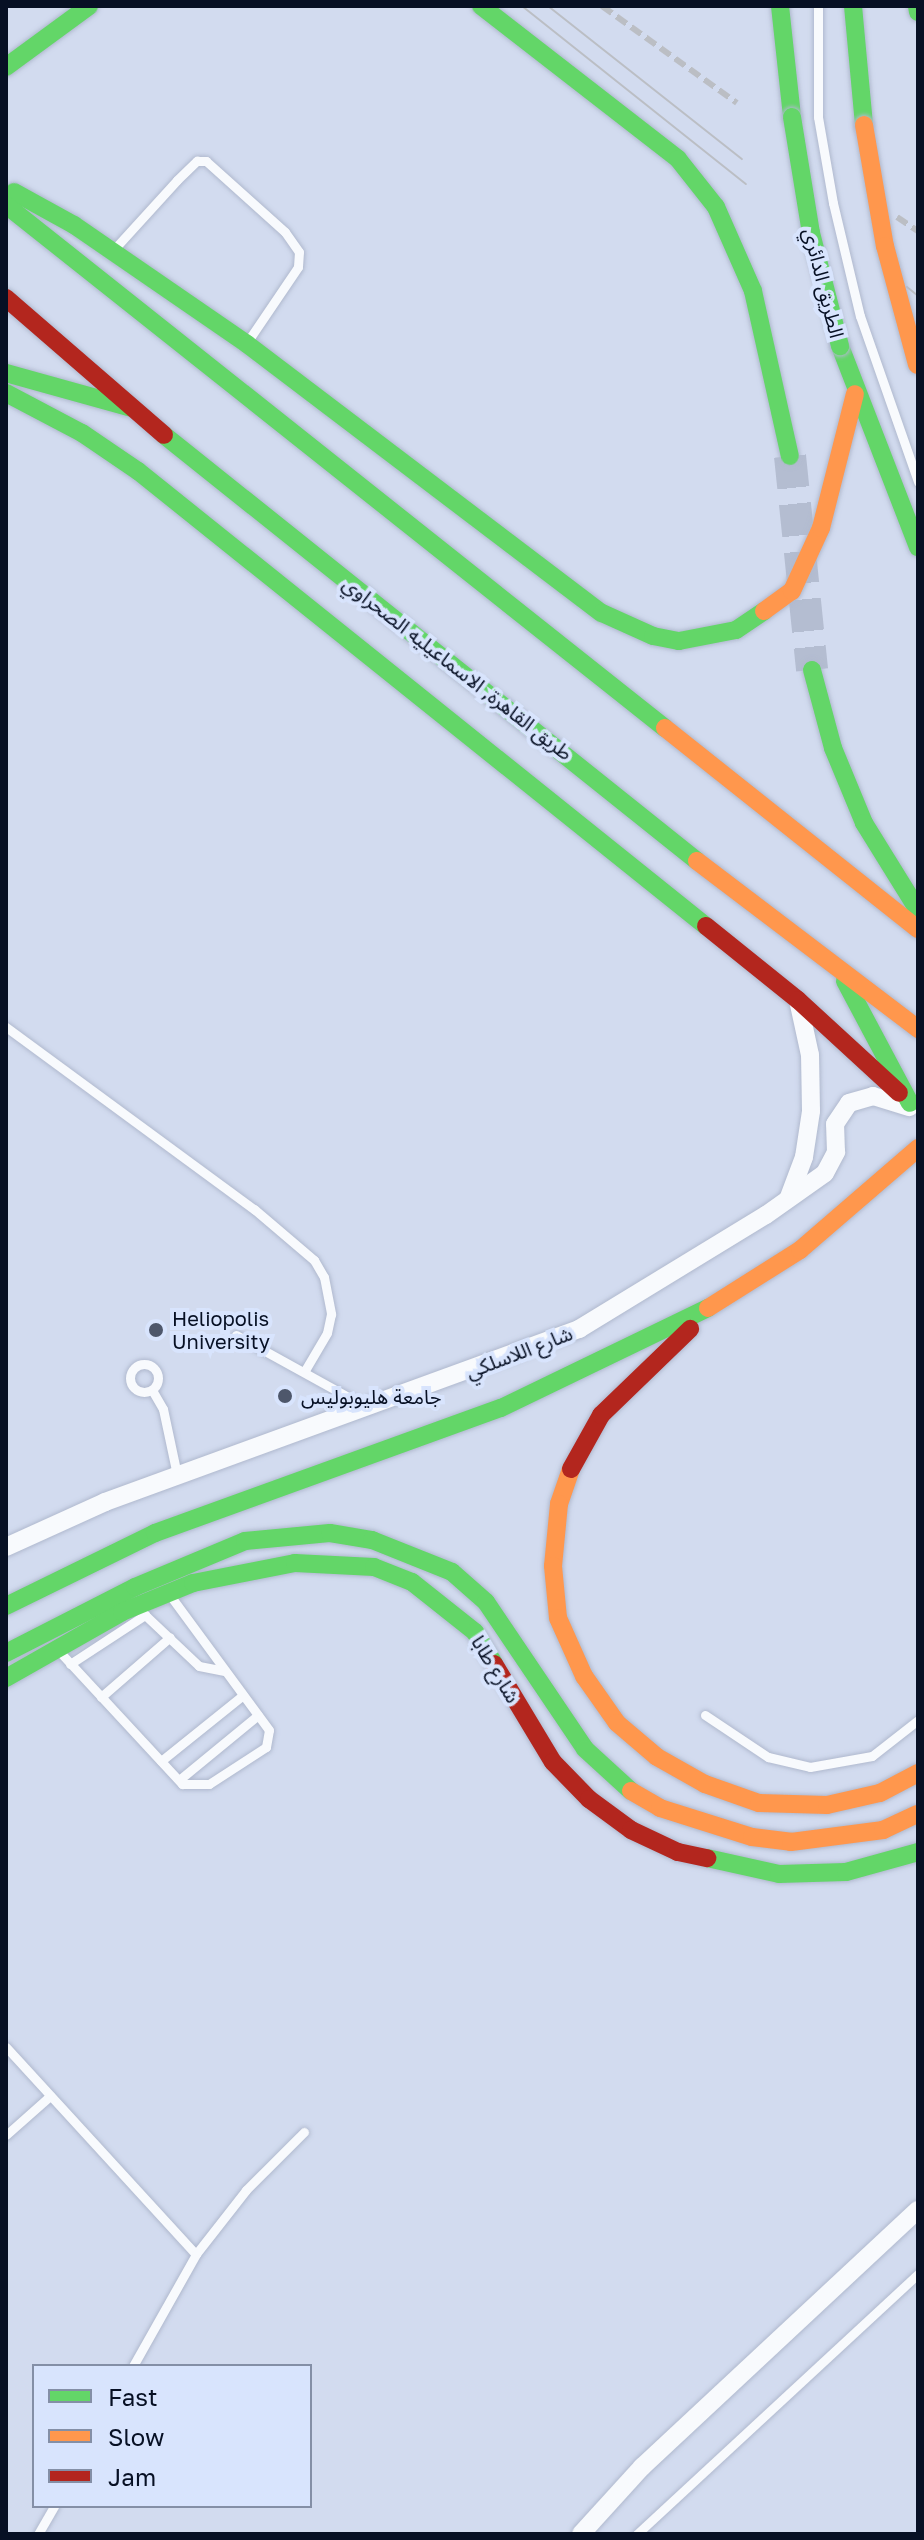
<!DOCTYPE html>
<html>
<head>
<meta charset="utf-8">
<style>
  body { margin:0 }
  #map { position:relative; width:924px; height:2540px; overflow:hidden; background:#d2dbef; font-family:"Golos Text","Noto Sans Arabic",sans-serif }
  div>[style] { position:absolute }
  [style*='--x'] { left:calc(var(--x)*1px); top:calc(var(--y)*1px); width:calc(var(--w)*1px); rotate:calc(var(--a)*1deg) }
  .highway-tunnel>* { height:32px; margin-top:-16px; transform-origin:0; background:repeating-linear-gradient(90deg,#b4bdd1 0 32px,transparent 0 48px) }
  .roads { filter:drop-shadow(0 0 2px #b0b9ce) drop-shadow(0 0 2px #b0b9ce) }
  .lane>* { height:9px; margin:-4.5px; padding:0 4.5px; transform-origin:4.5px; border-radius:4.5px; background:#f8fafd }
  .lane>.ring { margin:-4.5px; padding:0; box-sizing:content-box; background:none; border:9px solid #f8fafd; border-radius:50% }
  .street>* { height:18px; margin:-9px; padding:0 9px; transform-origin:9px; border-radius:9px; background:#f8fafd }
  .fast>* { height:18px; margin:-9px; padding:0 9px; transform-origin:9px; border-radius:9px; background:#63d668 }
  .slow>* { height:18px; margin:-9px; padding:0 9px; transform-origin:9px; border-radius:9px; background:#ff974d }
  .jam>* { height:18px; margin:-9px; padding:0 9px; transform-origin:9px; border-radius:9px; background:#b3261e }
  .tram>* { height:2px; margin:-1px; padding:0 1px; transform-origin:1px; border-radius:1px; background:#bbbec4 }
  .rail>* { height:6px; margin-top:-3px; transform-origin:0; background:repeating-linear-gradient(90deg,#bbbec4 0 12px,transparent 0 18px) }
  .bridges { filter:drop-shadow(0 0 2px #b0b9ce) drop-shadow(0 0 2px #b0b9ce) }
  .fast-bridge>* { height:18px; margin:-9px; padding:0 9px; transform-origin:9px; border-radius:9px; background:#63d668 }
  .slow-bridge>* { height:18px; margin:-9px; padding:0 9px; transform-origin:9px; border-radius:9px; background:#ff974d }
  .dots>* { width:22px; height:22px; translate:-50% -50%; box-sizing:border-box; border:4px solid #d8e4fd; border-radius:50% }
  span { translate:-50% -50%; white-space:nowrap; text-align:center; line-height:1.15; -webkit-text-stroke:8px #d8e4fd; paint-order:stroke }
  .street-label { font-size:20px; color:#071024 }
  .poi-label { font-size:20px; color:#071024 }
  .left { translate:0 -50%; text-align:left }
  .frame { position:absolute; inset:0; border:8px solid #071024; pointer-events:none }
  .legend { position:absolute; left:32px; top:2364px; width:280px; height:144px; box-sizing:border-box; background:#d8e4fd; border:2px solid #848fa6; margin:0; padding:10px 14px; list-style:none; font-size:24px; color:#071024 }
  .legend li { display:flex; align-items:center; gap:16px; height:40px }
  .legend b { width:40px; border:2px solid #848fa6 }
</style>
</head>
<body>
<div id="map">
  <div class="highway-tunnel">
    <div style="--x:790;--y:456;--w:215;--a:84.1"></div>
  </div>
  <div class="roads">
    <div class="lane">
      <div style="--x:818;--y:6;--w:111;--a:90"></div>
      <div style="--x:818;--y:117;--w:87;--a:80.1"></div>
      <div style="--x:833;--y:203;--w:116;--a:76.6"></div>
      <div style="--x:860;--y:316;--w:176;--a:70.7"></div>
      <div style="--x:117;--y:246;--w:89;--a:-47.7"></div>
      <div style="--x:177;--y:180;--w:28;--a:-44"></div>
      <div style="--x:197;--y:161;--w:9;--a:0"></div>
      <div style="--x:206;--y:161;--w:106;--a:41.9"></div>
      <div style="--x:285;--y:232;--w:24;--a:55"></div>
      <div style="--x:299;--y:252;--w:15;--a:94"></div>
      <div style="--x:298;--y:267;--w:86;--a:124.1"></div>
      <div style="--x:6;--y:1027;--w:308;--a:36.3"></div>
      <div style="--x:254;--y:1209;--w:79;--a:40.4"></div>
      <div style="--x:314;--y:1260;--w:20;--a:60"></div>
      <div style="--x:324;--y:1277;--w:38;--a:79"></div>
      <div style="--x:331;--y:1314;--w:19;--a:102"></div>
      <div style="--x:327;--y:1333;--w:45;--a:120.5"></div>
      <div style="--x:236;--y:1335;--w:145;--a:28.9"></div>
      <div class="ring" style="left:130px;top:1364px;width:19px;height:19px"></div>
      <div style="--x:152;--y:1390;--w:22;--a:60"></div>
      <div style="--x:163;--y:1409;--w:67;--a:78"></div>
      <div style="--x:58;--y:1650;--w:183;--a:47.2"></div>
      <div style="--x:182;--y:1784;--w:27;--a:0"></div>
      <div style="--x:209;--y:1784;--w:68;--a:-33"></div>
      <div style="--x:266;--y:1747;--w:17;--a:-80"></div>
      <div style="--x:269;--y:1730;--w:169;--a:-126.3"></div>
      <div style="--x:70;--y:1664;--w:90;--a:-33.2"></div>
      <div style="--x:145;--y:1615;--w:74;--a:43.4"></div>
      <div style="--x:199;--y:1666;--w:26;--a:11"></div>
      <div style="--x:101;--y:1697;--w:91;--a:-41"></div>
      <div style="--x:705;--y:1715;--w:76;--a:33.7"></div>
      <div style="--x:768;--y:1757;--w:43;--a:13.4"></div>
      <div style="--x:810;--y:1767;--w:63;--a:-10.1"></div>
      <div style="--x:872;--y:1756;--w:58;--a:-38"></div>
      <div style="--x:161;--y:1761;--w:105;--a:-38.8"></div>
      <div style="--x:179;--y:1780;--w:102;--a:-39.4"></div>
      <div style="--x:6;--y:2047;--w:281;--a:47.5"></div>
      <div style="--x:6;--y:2135;--w:59;--a:-41.6"></div>
      <div style="--x:133;--y:2366;--w:129;--a:-60.6"></div>
      <div style="--x:196;--y:2254;--w:81;--a:-52"></div>
      <div style="--x:246;--y:2190;--w:82;--a:-45"></div>
      <div style="--x:38;--y:2534;--w:32;--a:-60"></div>
      <div style="--x:637;--y:2534;--w:383;--a:-42.8"></div>
    </div>
    <div class="street">
      <div style="--x:789;--y:1197;--w:43;--a:-69.4"></div>
      <div style="--x:804;--y:1157;--w:47;--a:-81.3"></div>
      <div style="--x:811;--y:1111;--w:56;--a:-91"></div>
      <div style="--x:810;--y:1055;--w:56;--a:-102.3"></div>
      <div style="--x:6;--y:1547;--w:109;--a:-24.4"></div>
      <div style="--x:105;--y:1502;--w:505;--a:-20.05"></div>
      <div style="--x:579;--y:1329;--w:219;--a:-31.4"></div>
      <div style="--x:766;--y:1215;--w:72;--a:-35.4"></div>
      <div style="--x:825;--y:1173;--w:24;--a:-62"></div>
      <div style="--x:836;--y:1152;--w:28;--a:-92"></div>
      <div style="--x:835;--y:1124;--w:25;--a:-56"></div>
      <div style="--x:849;--y:1103;--w:25;--a:-16"></div>
      <div style="--x:873;--y:1096;--w:38;--a:17"></div>
      <div style="--x:581;--y:2534;--w:91;--a:-47.7"></div>
      <div style="--x:642;--y:2467;--w:377;--a:-43"></div>
    </div>
    <div class="fast">
      <div style="--x:481;--y:6;--w:249;--a:37.8"></div>
      <div style="--x:678;--y:159;--w:61;--a:51.6"></div>
      <div style="--x:716;--y:207;--w:92;--a:66.2"></div>
      <div style="--x:753;--y:291;--w:169;--a:77.4"></div>
      <div style="--x:780;--y:6;--w:112;--a:83.8"></div>
      <div style="--x:853;--y:6;--w:120;--a:84.7"></div>
      <div style="--x:917;--y:6;--w:6;--a:81"></div>
      <div style="--x:6;--y:67;--w:103;--a:-36.3"></div>
      <div style="--x:14;--y:192;--w:68;--a:28.8"></div>
      <div style="--x:74;--y:225;--w:210;--a:34.5"></div>
      <div style="--x:247;--y:344;--w:445;--a:37.2"></div>
      <div style="--x:602;--y:613;--w:56;--a:24.3"></div>
      <div style="--x:653;--y:636;--w:26;--a:11"></div>
      <div style="--x:679;--y:641;--w:58;--a:-10.9"></div>
      <div style="--x:736;--y:630;--w:34;--a:-34"></div>
      <div style="--x:6;--y:205;--w:841;--a:38.44"></div>
      <div style="--x:840;--y:346;--w:216;--a:68.8"></div>
      <div style="--x:6;--y:373;--w:128;--a:15.5"></div>
      <div style="--x:6;--y:393;--w:86;--a:27.8"></div>
      <div style="--x:82;--y:433;--w:68;--a:34.2"></div>
      <div style="--x:138;--y:471;--w:728;--a:38.7"></div>
      <div style="--x:164;--y:435;--w:682;--a:38.63"></div>
      <div style="--x:812;--y:670;--w:81;--a:74.9"></div>
      <div style="--x:833;--y:748;--w:81;--a:67.5"></div>
      <div style="--x:864;--y:823;--w:102;--a:58.2"></div>
      <div style="--x:845;--y:981;--w:138;--a:62"></div>
      <div style="--x:6;--y:1606;--w:166;--a:-26.1"></div>
      <div style="--x:155;--y:1533;--w:368;--a:-19.9"></div>
      <div style="--x:501;--y:1408;--w:230;--a:-25.8"></div>
      <div style="--x:6;--y:1653;--w:145;--a:-27.1"></div>
      <div style="--x:135;--y:1587;--w:119;--a:-22.7"></div>
      <div style="--x:245;--y:1541;--w:85;--a:-5.4"></div>
      <div style="--x:330;--y:1533;--w:43;--a:9.5"></div>
      <div style="--x:372;--y:1540;--w:86;--a:21.8"></div>
      <div style="--x:452;--y:1572;--w:45;--a:41.4"></div>
      <div style="--x:486;--y:1602;--w:177;--a:56"></div>
      <div style="--x:585;--y:1749;--w:62;--a:42.4"></div>
      <div style="--x:6;--y:1678;--w:133;--a:-29.6"></div>
      <div style="--x:122;--y:1612;--w:77;--a:-22.2"></div>
      <div style="--x:193;--y:1583;--w:104;--a:-11.1"></div>
      <div style="--x:295;--y:1563;--w:79;--a:2.9"></div>
      <div style="--x:374;--y:1567;--w:41;--a:21.5"></div>
      <div style="--x:412;--y:1582;--w:80;--a:38.4"></div>
      <div style="--x:475;--y:1632;--w:37;--a:59"></div>
      <div style="--x:707;--y:1858;--w:74;--a:12.5"></div>
      <div style="--x:779;--y:1874;--w:67;--a:-1.7"></div>
      <div style="--x:846;--y:1872;--w:75;--a:-15.5"></div>
    </div>
    <div class="slow">
      <div style="--x:764;--y:611;--w:34;--a:-36"></div>
      <div style="--x:792;--y:591;--w:69;--a:-65.3"></div>
      <div style="--x:821;--y:528;--w:138;--a:-75.8"></div>
      <div style="--x:665;--y:728;--w:323;--a:38.5"></div>
      <div style="--x:697;--y:861;--w:278;--a:37.2"></div>
      <div style="--x:708;--y:1308;--w:109;--a:-32.2"></div>
      <div style="--x:800;--y:1250;--w:156;--a:-40.8"></div>
      <div style="--x:571;--y:1469;--w:37;--a:109"></div>
      <div style="--x:559;--y:1504;--w:62;--a:95.5"></div>
      <div style="--x:553;--y:1566;--w:52;--a:84.5"></div>
      <div style="--x:558;--y:1618;--w:64;--a:65.9"></div>
      <div style="--x:584;--y:1676;--w:57;--a:54.9"></div>
      <div style="--x:617;--y:1723;--w:52;--a:40.4"></div>
      <div style="--x:657;--y:1757;--w:55;--a:29.4"></div>
      <div style="--x:705;--y:1784;--w:57;--a:19.4"></div>
      <div style="--x:759;--y:1803;--w:68;--a:1.7"></div>
      <div style="--x:827;--y:1805;--w:54;--a:-12.8"></div>
      <div style="--x:880;--y:1793;--w:43;--a:-27.8"></div>
      <div style="--x:631;--y:1791;--w:34;--a:30"></div>
      <div style="--x:660;--y:1808;--w:96;--a:17.5"></div>
      <div style="--x:752;--y:1837;--w:39;--a:7"></div>
      <div style="--x:791;--y:1842;--w:93;--a:-7.4"></div>
      <div style="--x:883;--y:1830;--w:38;--a:-25"></div>
    </div>
    <div class="jam">
      <div style="--x:6;--y:298;--w:209;--a:40.9"></div>
      <div style="--x:706;--y:926;--w:118;--a:38.8"></div>
      <div style="--x:798;--y:1000;--w:137;--a:42.6"></div>
      <div style="--x:571;--y:1469;--w:62;--a:-60.9"></div>
      <div style="--x:601;--y:1415;--w:124;--a:-44"></div>
      <div style="--x:494;--y:1664;--w:114;--a:59"></div>
      <div style="--x:553;--y:1762;--w:52;--a:45.8"></div>
      <div style="--x:589;--y:1799;--w:52;--a:36.4"></div>
      <div style="--x:631;--y:1830;--w:52;--a:25.1"></div>
      <div style="--x:678;--y:1852;--w:30;--a:12"></div>
    </div>
  </div>
  <div class="tram">
    <div style="--x:522;--y:6;--w:286;--a:38.5"></div>
    <div style="--x:548;--y:6;--w:247;--a:38.3"></div>
    <div style="--x:907;--y:287;--w:14;--a:39"></div>
    <div style="--x:917;--y:318;--w:1;--a:45"></div>
  </div>
  <div class="rail">
    <div style="--x:602;--y:6;--w:166;--a:35.7"></div>
    <div style="--x:897;--y:217;--w:25;--a:34"></div>
  </div>
  <div class="bridges">
    <div class="fast-bridge">
      <div style="--x:792;--y:117;--w:118;--a:80.7"></div>
      <div style="--x:811;--y:233;--w:117;--a:75.6"></div>
    </div>
    <div class="slow-bridge">
      <div style="--x:864;--y:125;--w:123;--a:80.2"></div>
      <div style="--x:885;--y:246;--w:123;--a:74.9"></div>
    </div>
  </div>
  <div class="dots">
    <div style="left:156px;top:1330px;background:#4e576b"></div>
    <div style="left:285px;top:1396px;background:#4e576b"></div>
  </div>
  <div class="street-label">
    <span style="left:824px;top:283px;rotate:76deg">الطريق الدائري</span>
    <span style="left:458px;top:668px;rotate:38deg">طريق القاهرة, الاسماعيليه الصحراوي</span>
    <span style="left:519px;top:1352px;rotate:-21deg">شارع اللاسلكي</span>
    <span style="left:496px;top:1669px;rotate:59deg">شارع طابا</span>
  </div>
  <div class="poi-label">
    <span class="left" style="left:172px;top:1330px">Heliopolis<br>University</span>
    <span class="left" style="left:301px;top:1396px">جامعة هليوبوليس</span>
  </div>
  <div class="frame"></div>
  <ul class="legend">
  <li><b style="height:10px;background:#63d668"></b>Fast</li>
  <li><b style="height:10px;background:#ff974d"></b>Slow</li>
  <li><b style="height:10px;background:#b3261e"></b>Jam</li>
  </ul>
</div>
</body>
</html>
